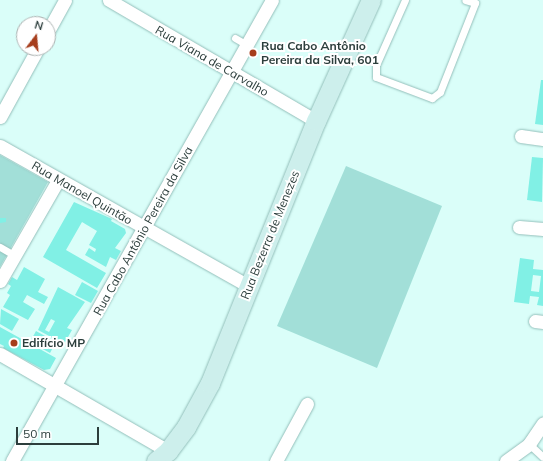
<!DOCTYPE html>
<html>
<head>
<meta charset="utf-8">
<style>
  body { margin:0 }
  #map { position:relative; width:543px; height:461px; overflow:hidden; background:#dafef9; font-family:Mulish,sans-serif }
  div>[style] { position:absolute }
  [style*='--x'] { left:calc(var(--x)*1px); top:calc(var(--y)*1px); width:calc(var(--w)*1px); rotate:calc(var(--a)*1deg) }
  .green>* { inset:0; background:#a2dfd8 }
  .building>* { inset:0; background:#81f0e5 }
  .roads { filter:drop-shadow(0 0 1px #93bfba) drop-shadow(0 0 1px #93bfba) }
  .lane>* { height:7px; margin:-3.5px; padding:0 3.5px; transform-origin:3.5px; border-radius:3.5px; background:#fff }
  .street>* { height:13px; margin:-6.5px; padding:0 6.5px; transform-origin:6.5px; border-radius:6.5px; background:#fff }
  .secondary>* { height:19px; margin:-9.5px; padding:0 9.5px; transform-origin:9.5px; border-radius:9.5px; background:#cdefec }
  .dots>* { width:11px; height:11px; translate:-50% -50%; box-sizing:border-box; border:2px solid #fff; border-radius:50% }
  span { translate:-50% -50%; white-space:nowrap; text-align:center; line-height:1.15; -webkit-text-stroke:4px #fff; paint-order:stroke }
  .poi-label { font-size:12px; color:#2c3e3c; font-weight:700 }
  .left { translate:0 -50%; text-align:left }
  .street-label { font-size:12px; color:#2c3e3c }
  .north { position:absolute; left:16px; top:16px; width:40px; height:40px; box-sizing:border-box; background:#fff; border:1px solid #abb2b1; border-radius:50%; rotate:16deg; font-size:11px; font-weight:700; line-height:16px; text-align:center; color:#2c3e3c }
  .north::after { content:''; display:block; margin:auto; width:14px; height:18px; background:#a63e1d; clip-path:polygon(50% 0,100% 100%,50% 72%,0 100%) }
  .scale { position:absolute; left:16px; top:427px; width:83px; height:18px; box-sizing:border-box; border:2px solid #2c3e3c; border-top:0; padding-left:5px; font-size:12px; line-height:14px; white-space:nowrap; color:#2c3e3c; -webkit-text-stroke:3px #fff; paint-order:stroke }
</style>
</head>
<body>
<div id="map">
  <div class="green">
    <div style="clip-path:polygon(0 155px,48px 182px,0 267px)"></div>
    <div style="clip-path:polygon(346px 166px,442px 206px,377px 368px,277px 326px)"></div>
  </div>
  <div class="building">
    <div style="clip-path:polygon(541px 80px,543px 80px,543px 125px,535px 124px)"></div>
    <div style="clip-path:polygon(532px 157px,543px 158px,542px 202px,527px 200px)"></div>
    <div style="clip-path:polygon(74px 202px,112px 219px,111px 221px,125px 229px,126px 233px,115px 248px,121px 251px,116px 260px,110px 257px,106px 267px,85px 255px,89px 248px,95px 252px,96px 249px,89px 245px,97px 231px,82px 222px,66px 250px,106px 273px,97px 288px,43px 257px)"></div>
    <div style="clip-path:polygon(0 218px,6px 218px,6px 222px,0 223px)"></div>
    <div style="clip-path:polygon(evenodd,520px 258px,534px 260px,533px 269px,543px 270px,543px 306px,537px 305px,539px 297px,530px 296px,529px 304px,514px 302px,520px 258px,533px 275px,541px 276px,539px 292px,531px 291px,533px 275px)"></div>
    <div style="clip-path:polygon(24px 267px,45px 279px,38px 292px,48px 297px,44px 304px,27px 295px,23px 302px,35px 309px,28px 320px,3px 307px,10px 295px,7px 293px,11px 286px,8px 284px,12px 277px,17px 280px)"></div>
    <div style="clip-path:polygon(82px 282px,98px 291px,91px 303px,75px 295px)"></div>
    <div style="clip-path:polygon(evenodd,58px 287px,85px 302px,67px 328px,72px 330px,64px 344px,38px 330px,58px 287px,51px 319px,55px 321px,49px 332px,45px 330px,51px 319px)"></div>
    <div style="clip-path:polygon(1px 309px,19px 319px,12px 331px,0 324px)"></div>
    <div style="clip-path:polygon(0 327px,56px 358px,50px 369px,44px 370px,3px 348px,4px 346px,0 344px)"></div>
    <div style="clip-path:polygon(36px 331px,56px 342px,50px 353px,30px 342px)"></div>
  </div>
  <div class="roads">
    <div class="lane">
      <div style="--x:405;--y:0;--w:71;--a:114"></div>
      <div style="--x:376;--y:65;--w:12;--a:90"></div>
      <div style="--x:376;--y:77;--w:60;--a:20.6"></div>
      <div style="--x:432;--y:98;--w:10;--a:-37"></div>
      <div style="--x:440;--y:92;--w:96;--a:-68.5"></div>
      <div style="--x:475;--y:3;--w:10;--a:-163"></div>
      <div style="--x:235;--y:38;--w:14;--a:30"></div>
      <div style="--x:0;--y:247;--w:16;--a:30"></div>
      <div style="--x:529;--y:444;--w:19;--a:43"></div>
    </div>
    <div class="street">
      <div style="--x:109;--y:0;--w:240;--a:30.3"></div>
      <div style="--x:48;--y:31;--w:35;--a:-61"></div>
      <div style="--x:0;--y:117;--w:79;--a:-61.2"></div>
      <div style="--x:521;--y:136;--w:22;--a:8"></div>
      <div style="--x:0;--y:146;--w:285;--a:29.4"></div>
      <div style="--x:519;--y:227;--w:24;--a:5"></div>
      <div style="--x:0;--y:281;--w:116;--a:-60.1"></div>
      <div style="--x:535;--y:321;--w:8;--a:7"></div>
      <div style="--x:0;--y:354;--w:194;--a:30"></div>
      <div style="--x:12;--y:461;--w:529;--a:-60.58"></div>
      <div style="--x:276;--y:461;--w:65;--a:-61.5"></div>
      <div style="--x:506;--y:461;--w:29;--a:-36"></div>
      <div style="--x:529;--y:444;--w:25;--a:-56"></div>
    </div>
    <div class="secondary">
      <div style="--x:156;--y:461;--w:16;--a:-40"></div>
      <div style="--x:168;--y:451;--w:30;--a:-53"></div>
      <div style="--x:186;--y:427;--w:50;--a:-61.4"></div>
      <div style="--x:210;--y:383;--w:283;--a:-68"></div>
      <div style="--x:316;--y:121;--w:133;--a:-65.6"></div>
    </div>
  </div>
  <div class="dots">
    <div style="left:253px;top:53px;background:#a63e1d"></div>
    <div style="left:14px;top:343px;background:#a63e1d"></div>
  </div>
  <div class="poi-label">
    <span class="left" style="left:261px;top:53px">Rua Cabo Antônio<br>Pereira da Silva, 601</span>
    <span class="left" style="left:22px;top:343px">Edifício MP</span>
  </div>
  <div class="street-label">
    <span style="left:212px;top:61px;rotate:30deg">Rua Viana de Carvalho</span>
    <span style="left:82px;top:193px;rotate:30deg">Rua Manoel Quintão</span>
    <span style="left:143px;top:231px;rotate:-61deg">Rua Cabo Antônio Pereira da Silva</span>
    <span style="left:270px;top:235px;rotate:-68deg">Rua Bezerra de Menezes</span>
  </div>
  <div class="north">N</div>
  <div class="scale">50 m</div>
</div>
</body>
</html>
